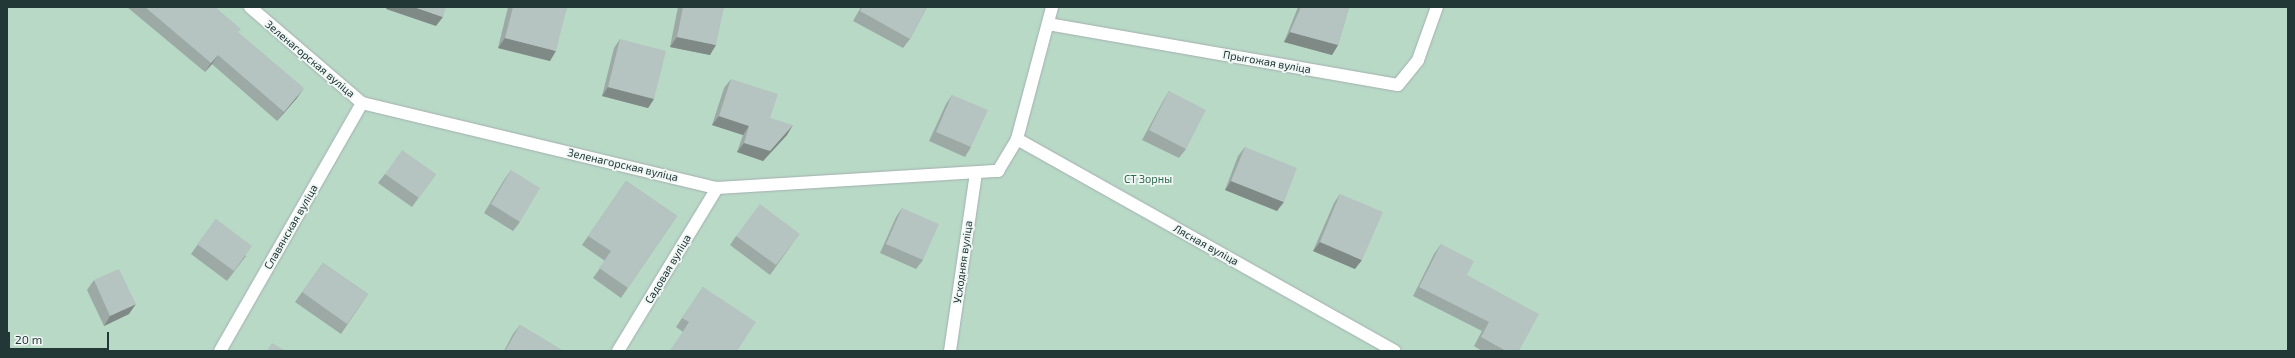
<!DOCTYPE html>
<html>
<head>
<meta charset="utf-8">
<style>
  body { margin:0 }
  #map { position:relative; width:2295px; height:358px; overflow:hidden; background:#dfe9e7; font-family:"Exo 2",sans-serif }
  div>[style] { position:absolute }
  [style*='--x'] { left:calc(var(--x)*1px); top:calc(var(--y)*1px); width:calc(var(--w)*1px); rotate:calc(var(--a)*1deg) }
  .green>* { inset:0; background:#b9d9c7 }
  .roads { filter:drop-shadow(0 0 1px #a2b0ae) drop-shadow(0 0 1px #a2b0ae) }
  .minor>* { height:12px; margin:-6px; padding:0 6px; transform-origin:6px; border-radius:6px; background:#fff }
  .wall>* { inset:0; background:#9ca9a5 }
  .shaded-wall>* { inset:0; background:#7f8986 }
  .building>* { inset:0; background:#b5c4c0 }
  span { translate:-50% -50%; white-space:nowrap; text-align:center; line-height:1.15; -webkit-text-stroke:3.5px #eff6f4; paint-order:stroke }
  .street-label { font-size:11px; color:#213836 }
  .park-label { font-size:11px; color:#2e6c51 }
  .frame { position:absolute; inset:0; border:8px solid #213836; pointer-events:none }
  .scale { position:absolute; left:8px; top:332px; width:101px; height:18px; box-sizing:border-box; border:2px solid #213836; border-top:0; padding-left:5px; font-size:12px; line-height:14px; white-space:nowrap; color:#213836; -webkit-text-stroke:3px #eff6f4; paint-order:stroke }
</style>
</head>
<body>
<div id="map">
  <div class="green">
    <div style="clip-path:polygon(7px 7px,2288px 7px,2288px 351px,7px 351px)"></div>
  </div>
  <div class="roads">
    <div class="minor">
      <div style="--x:250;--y:7;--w:148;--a:40.6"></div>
      <div style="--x:362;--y:103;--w:365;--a:13.5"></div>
      <div style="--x:717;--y:188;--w:282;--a:-3.5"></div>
      <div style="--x:998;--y:171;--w:37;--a:-59"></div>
      <div style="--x:1017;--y:139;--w:137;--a:-75.1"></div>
      <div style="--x:1048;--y:24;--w:355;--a:9.9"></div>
      <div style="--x:1398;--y:85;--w:32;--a:-51"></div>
      <div style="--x:1418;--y:60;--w:56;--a:-70.3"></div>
      <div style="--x:1017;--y:139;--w:433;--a:29.3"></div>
      <div style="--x:220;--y:351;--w:286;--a:-60.2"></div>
      <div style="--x:618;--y:351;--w:191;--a:-58.7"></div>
      <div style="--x:950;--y:351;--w:180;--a:-81.7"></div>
    </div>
  </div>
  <div class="wall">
    <div style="clip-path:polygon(127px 7px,215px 7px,297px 98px,277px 121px,212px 64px,205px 72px)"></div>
    <div style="clip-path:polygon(508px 7px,567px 7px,550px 61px,498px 48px)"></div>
    <div style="clip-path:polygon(678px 7px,724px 7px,710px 55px,670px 47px)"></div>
    <div style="clip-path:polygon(861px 7px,927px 7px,910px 39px,903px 48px,853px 21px)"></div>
    <div style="clip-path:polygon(1298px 7px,1349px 7px,1338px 45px,1332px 55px,1284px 42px)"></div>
    <div style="clip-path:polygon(620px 39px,654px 99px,648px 108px,602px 96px,614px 48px)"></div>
    <div style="clip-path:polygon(731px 79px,787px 135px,763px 161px,737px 152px,743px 135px,712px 125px,724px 88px)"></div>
    <div style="clip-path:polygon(1169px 91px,1186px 149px,1179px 158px,1142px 140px,1163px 101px)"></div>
    <div style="clip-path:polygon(952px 95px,971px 147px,965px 157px,929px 141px,946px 104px)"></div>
    <div style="clip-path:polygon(1245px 147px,1277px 211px,1225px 190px,1238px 156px)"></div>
    <div style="clip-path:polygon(511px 170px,520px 222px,513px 231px,484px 213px,504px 180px)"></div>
    <div style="clip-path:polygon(385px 174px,436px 174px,412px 207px,378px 183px)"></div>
    <div style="clip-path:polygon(626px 181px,677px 216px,621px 298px,593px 278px,605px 261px,582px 245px)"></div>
    <div style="clip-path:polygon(1340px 194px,1355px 269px,1313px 251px,1334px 203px)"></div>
    <div style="clip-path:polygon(902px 208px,923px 260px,916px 269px,880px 253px,896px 217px)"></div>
    <div style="clip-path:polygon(216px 219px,246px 256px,227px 281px,191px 254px)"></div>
    <div style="clip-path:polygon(736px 236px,793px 243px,770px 275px,730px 245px)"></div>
    <div style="clip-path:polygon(1441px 244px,1467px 275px,1519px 351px,1482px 351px,1474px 346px,1482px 331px,1413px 296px,1434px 254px)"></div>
    <div style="clip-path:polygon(323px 263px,368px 294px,341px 334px,295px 302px)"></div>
    <div style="clip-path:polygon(94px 280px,129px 314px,104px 326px,87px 290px)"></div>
    <div style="clip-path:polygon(703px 287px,737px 351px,670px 351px,683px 332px,676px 327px)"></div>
    <div style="clip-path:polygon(520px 325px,563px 351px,504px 351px,513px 334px)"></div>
  </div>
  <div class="shaded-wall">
    <div style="clip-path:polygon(387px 7px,414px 7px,443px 17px,436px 26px,386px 9px)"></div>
    <div style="clip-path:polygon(1290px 32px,1338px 45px,1332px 55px,1284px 42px)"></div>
    <div style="clip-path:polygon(677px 37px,716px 45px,710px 55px,670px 47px)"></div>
    <div style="clip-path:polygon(505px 38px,556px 51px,550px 61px,498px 48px)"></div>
    <div style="clip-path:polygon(218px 55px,212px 64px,205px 72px,211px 63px)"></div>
    <div style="clip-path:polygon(608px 87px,654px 99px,648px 108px,602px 96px)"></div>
    <div style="clip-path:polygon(304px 88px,297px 98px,277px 121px,284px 112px)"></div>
    <div style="clip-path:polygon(719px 116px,749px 126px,743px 135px,712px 125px)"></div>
    <div style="clip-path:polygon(793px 125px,787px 135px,763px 161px,737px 152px,744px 143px)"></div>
    <div style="clip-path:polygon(1231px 181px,1284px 202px,1277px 211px,1225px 190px)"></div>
    <div style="clip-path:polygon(1320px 242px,1362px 260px,1355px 269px,1313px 251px)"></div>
    <div style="clip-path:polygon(136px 304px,129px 314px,104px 326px,110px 316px)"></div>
  </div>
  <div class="building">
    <div style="clip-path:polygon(145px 7px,215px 7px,241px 29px,238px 32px,304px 88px,284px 112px,218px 55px,211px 63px)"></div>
    <div style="clip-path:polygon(414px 7px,446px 7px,443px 17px)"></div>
    <div style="clip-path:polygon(513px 7px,567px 7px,556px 51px,505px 38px)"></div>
    <div style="clip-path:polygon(683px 7px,724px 7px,716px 45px,677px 37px)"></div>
    <div style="clip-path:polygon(862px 7px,927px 7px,910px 39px,860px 11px)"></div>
    <div style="clip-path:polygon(1301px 7px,1349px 7px,1338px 45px,1290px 32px)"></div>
    <div style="clip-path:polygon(620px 39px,666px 51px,654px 99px,608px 87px)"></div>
    <div style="clip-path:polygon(731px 79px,778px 94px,770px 118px,793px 125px,770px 151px,744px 143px,749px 126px,719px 116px)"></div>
    <div style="clip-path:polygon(1169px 91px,1206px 110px,1186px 149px,1149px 130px)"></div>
    <div style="clip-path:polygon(952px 95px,988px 110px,971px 147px,936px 132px)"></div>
    <div style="clip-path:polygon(1245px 147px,1297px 168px,1284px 202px,1231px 181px)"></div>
    <div style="clip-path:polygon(402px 150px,436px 174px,419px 198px,385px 174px)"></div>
    <div style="clip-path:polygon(511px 170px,540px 188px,520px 222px,491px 204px)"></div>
    <div style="clip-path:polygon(626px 181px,677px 216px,628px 288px,599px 268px,611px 251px,588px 236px)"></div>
    <div style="clip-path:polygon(1340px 194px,1383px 212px,1362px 260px,1320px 242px)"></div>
    <div style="clip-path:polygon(760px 204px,800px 234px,776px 265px,736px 236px)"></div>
    <div style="clip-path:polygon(902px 208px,939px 224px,923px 260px,886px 244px)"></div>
    <div style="clip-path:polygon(216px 219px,252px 246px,234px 271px,197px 244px)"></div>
    <div style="clip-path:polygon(1441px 244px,1474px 261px,1467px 275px,1539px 314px,1519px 351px,1506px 351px,1481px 337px,1489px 322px,1419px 287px)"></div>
    <div style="clip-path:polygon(323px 263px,368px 294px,347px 324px,302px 292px)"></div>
    <div style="clip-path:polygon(119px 269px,136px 304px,110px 316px,94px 280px)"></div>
    <div style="clip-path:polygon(703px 287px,756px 322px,737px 351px,670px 351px,689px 322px,682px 318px)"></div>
    <div style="clip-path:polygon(520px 325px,563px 351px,505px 351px)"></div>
    <div style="clip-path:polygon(272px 343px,286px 351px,267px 351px)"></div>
  </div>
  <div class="street-label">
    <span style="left:310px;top:59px;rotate:40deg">Зеленагорская вуліца</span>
    <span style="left:1267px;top:62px;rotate:10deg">Прыгожая вуліца</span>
    <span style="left:623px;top:165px;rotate:13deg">Зеленагорская вуліца</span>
    <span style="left:291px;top:227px;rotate:-60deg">Славянская вуліца</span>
    <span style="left:1206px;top:245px;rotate:29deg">Лясная вуліца</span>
    <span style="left:963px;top:262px;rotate:-82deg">Усходняя вуліца</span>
    <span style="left:668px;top:269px;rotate:-59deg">Садовая вуліца</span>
  </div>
  <div class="park-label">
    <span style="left:1148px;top:179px">СТ Зорны</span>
  </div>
  <div class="frame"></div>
  <div class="scale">20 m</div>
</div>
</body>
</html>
